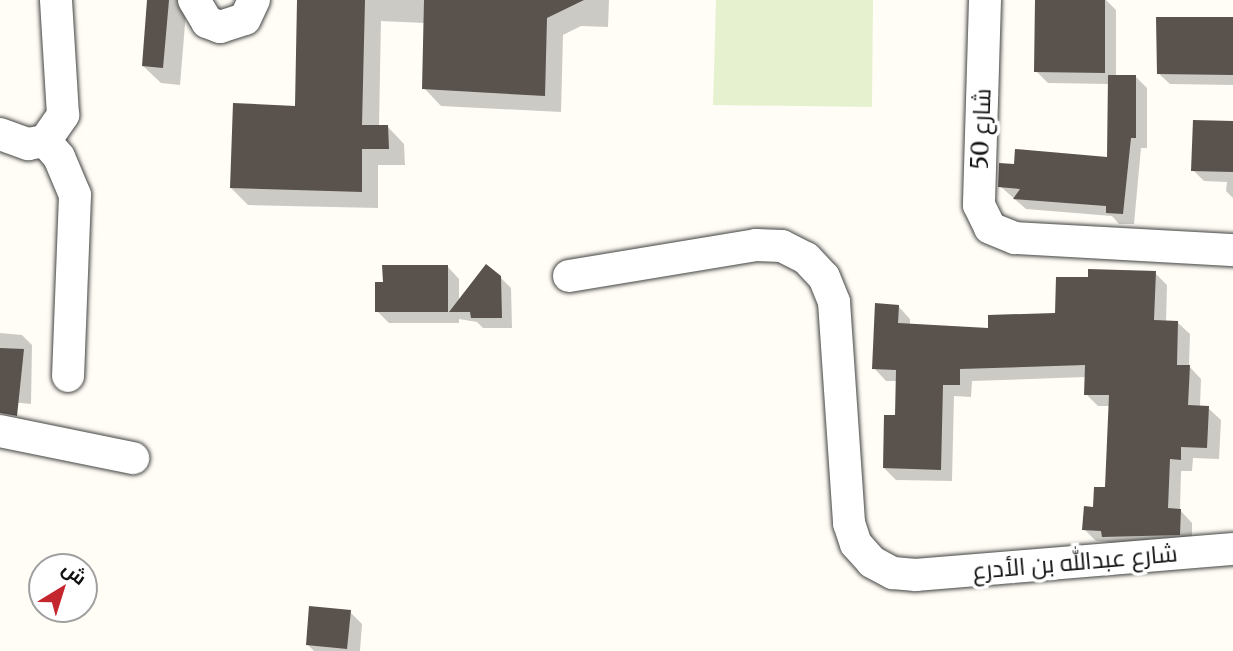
<!DOCTYPE html>
<html>
<head>
<meta charset="utf-8">
<style>
  body { margin:0 }
  #map { position:relative; width:1233px; height:651px; overflow:hidden; background:#fffdf5; font-family:Merriweather,Cairo,serif }
  div>[style] { position:absolute }
  [style*='--x'] { left:calc(var(--x)*1px); top:calc(var(--y)*1px); width:calc(var(--w)*1px); rotate:calc(var(--a)*1deg) }
  .pitch>* { inset:0; background:#e6f2cf }
  .shadow>* { inset:0; background:#0003 }
  .building>* { inset:0; background:#5a524d }
  .roads { filter:drop-shadow(0 0 2px #444) drop-shadow(0 0 2px #444) }
  .minor>* { height:32px; margin:-16px; padding:0 16px; transform-origin:16px; border-radius:16px; background:#fff }
  span { translate:-50% -50%; white-space:nowrap; text-align:center; line-height:1.15; -webkit-text-stroke:7px #fff; paint-order:stroke }
  .street-label { font-size:24px; color:#111 }
  .north { position:absolute; left:28px; top:553px; width:70px; height:70px; box-sizing:border-box; background:#fff; border:2px solid #a0a0a0; border-radius:50%; rotate:38deg; font-size:19px; font-weight:700; line-height:28px; text-align:center; color:#111 }
  .north::after { content:''; display:block; margin:auto; width:24px; height:32px; background:#c4262e; clip-path:polygon(50% 0,100% 100%,50% 72%,0 100%) }
</style>
</head>
<body>
<div id="map">
  <div class="pitch">
    <div style="clip-path:polygon(716px 0,873px 0,872px 107px,713px 105px)"></div>
  </div>
  <div class="shadow">
    <div style="clip-path:polygon(148px 0,187px 0,180px 85px,161px 83px,143px 66px)"></div>
    <div style="clip-path:polygon(299px 0,609px 0,608px 27px,581px 26px,563px 35px,561px 112px,441px 106px,424px 88px,425px 23px,381px 21px,379px 127px,387px 126px,404px 144px,405px 165px,378px 165px,378px 208px,248px 205px,231px 188px,297px 108px)"></div>
    <div style="clip-path:polygon(1036px 0,1106px 0,1116px 10px,1116px 77px,1136px 77px,1147px 88px,1147px 148px,1141px 148px,1134px 224px,1119px 224px,1112px 216px,1026px 209px,1000px 186px,1015px 166px,1108px 159px,1109px 84px,1048px 83px,1036px 71px)"></div>
    <div style="clip-path:polygon(1233px 19px,1233px 85px,1170px 84px,1158px 73px)"></div>
    <div style="clip-path:polygon(1233px 123px,1233px 198px,1226px 191px,1227px 182px,1204px 181px,1193px 170px)"></div>
    <div style="clip-path:polygon(448px 267px,459px 279px,459px 302px,500px 277px,511px 288px,512px 328px,483px 328px,477px 322px,459px 319px,459px 323px,389px 323px,377px 311px)"></div>
    <div style="clip-path:polygon(1155px 273px,1167px 285px,1166px 322px,1177px 322px,1190px 334px,1189px 366px,1201px 379px,1200px 407px,1208px 408px,1221px 420px,1219px 459px,1193px 458px,1192px 471px,1181px 471px,1180px 510px,1192px 523px,1192px 546px,1115px 548px,1109px 542px,1096px 541px,1084px 529px,1106px 489px,1110px 406px,1098px 406px,1086px 394px,1086px 377px,972px 381px,971px 397px,954px 396px,952px 481px,896px 480px,884px 468px,897px 417px,897px 381px,886px 381px,874px 368px,898px 306px,910px 319px,910px 326px,990px 330px,1057px 315px,1090px 279px)"></div>
    <div style="clip-path:polygon(0 333px,22px 335px,32px 345px,31px 404px,0 401px)"></div>
    <div style="clip-path:polygon(350px 612px,362px 624px,360px 651px,314px 651px,307px 644px)"></div>
  </div>
  <div class="building">
    <div style="clip-path:polygon(147px 0,169px 0,163px 68px,142px 66px)"></div>
    <div style="clip-path:polygon(297px 0,365px 0,362px 125px,388px 125px,389px 149px,362px 149px,362px 192px,230px 188px,233px 103px,295px 106px)"></div>
    <div style="clip-path:polygon(424px 0,584px 0,547px 18px,545px 96px,422px 89px)"></div>
    <div style="clip-path:polygon(1035px 0,1105px 0,1105px 73px,1034px 72px)"></div>
    <div style="clip-path:polygon(1156px 17px,1233px 17px,1233px 75px,1157px 74px)"></div>
    <div style="clip-path:polygon(1108px 75px,1136px 75px,1136px 138px,1131px 138px,1123px 214px,1106px 213px,1106px 206px,1013px 199px,1020px 189px,998px 187px,999px 163px,1014px 164px,1015px 149px,1107px 157px)"></div>
    <div style="clip-path:polygon(1193px 120px,1233px 121px,1233px 172px,1191px 171px)"></div>
    <div style="clip-path:polygon(486px 264px,501px 276px,502px 318px,471px 318px,470px 312px,449px 312px)"></div>
    <div style="clip-path:polygon(382px 265px,448px 265px,448px 312px,375px 312px,375px 282px,383px 282px)"></div>
    <div style="clip-path:polygon(1088px 269px,1156px 271px,1154px 320px,1178px 321px,1177px 365px,1190px 365px,1188px 405px,1209px 406px,1207px 448px,1181px 447px,1181px 460px,1170px 459px,1168px 508px,1181px 509px,1180px 535px,1102px 537px,1101px 531px,1082px 530px,1084px 506px,1093px 507px,1094px 487px,1105px 487px,1109px 395px,1084px 395px,1085px 365px,960px 369px,960px 385px,943px 385px,941px 470px,883px 468px,884px 415px,895px 415px,896px 370px,872px 369px,875px 303px,899px 305px,898px 323px,988px 328px,988px 315px,1055px 313px,1056px 277px,1088px 277px)"></div>
    <div style="clip-path:polygon(0 348px,24px 349px,17px 416px,0 413px)"></div>
    <div style="clip-path:polygon(309px 606px,351px 610px,347px 649px,306px 645px)"></div>
  </div>
  <div class="roads">
    <div class="minor">
      <div style="--x:194;--y:0;--w:26;--a:59"></div>
      <div style="--x:207;--y:22;--w:14;--a:21"></div>
      <div style="--x:220;--y:27;--w:26;--a:-18"></div>
      <div style="--x:245;--y:19;--w:21;--a:-65"></div>
      <div style="--x:985;--y:0;--w:205;--a:91.7"></div>
      <div style="--x:979;--y:205;--w:25;--a:64"></div>
      <div style="--x:990;--y:228;--w:27;--a:22"></div>
      <div style="--x:1015;--y:238;--w:218;--a:3.2"></div>
      <div style="--x:0;--y:134;--w:30;--a:20"></div>
      <div style="--x:28;--y:144;--w:17;--a:-10"></div>
      <div style="--x:45;--y:141;--w:32;--a:-55"></div>
      <div style="--x:63;--y:115;--w:115;--a:-93.5"></div>
      <div style="--x:45;--y:141;--w:21;--a:49"></div>
      <div style="--x:59;--y:157;--w:41;--a:67.2"></div>
      <div style="--x:75;--y:195;--w:181;--a:92.2"></div>
      <div style="--x:569;--y:276;--w:190;--a:-9.4"></div>
      <div style="--x:756;--y:245;--w:26;--a:2"></div>
      <div style="--x:782;--y:246;--w:27;--a:27"></div>
      <div style="--x:806;--y:258;--w:26;--a:47"></div>
      <div style="--x:824;--y:277;--w:27;--a:68"></div>
      <div style="--x:834;--y:302;--w:222;--a:86.1"></div>
      <div style="--x:849;--y:523;--w:22;--a:72"></div>
      <div style="--x:856;--y:544;--w:24;--a:48"></div>
      <div style="--x:872;--y:562;--w:24;--a:28"></div>
      <div style="--x:893;--y:573;--w:23;--a:5"></div>
      <div style="--x:916;--y:575;--w:318;--a:-4.7"></div>
      <div style="--x:0;--y:431;--w:136;--a:11.5"></div>
    </div>
  </div>
  <div class="street-label">
    <span style="left:981px;top:129px;rotate:-88deg">شارع 50</span>
    <span style="left:1075px;top:562px;rotate:-5deg">شارع عبدالله بن الأدرع</span>
  </div>
  <div class="north">ش</div>
</div>
</body>
</html>
